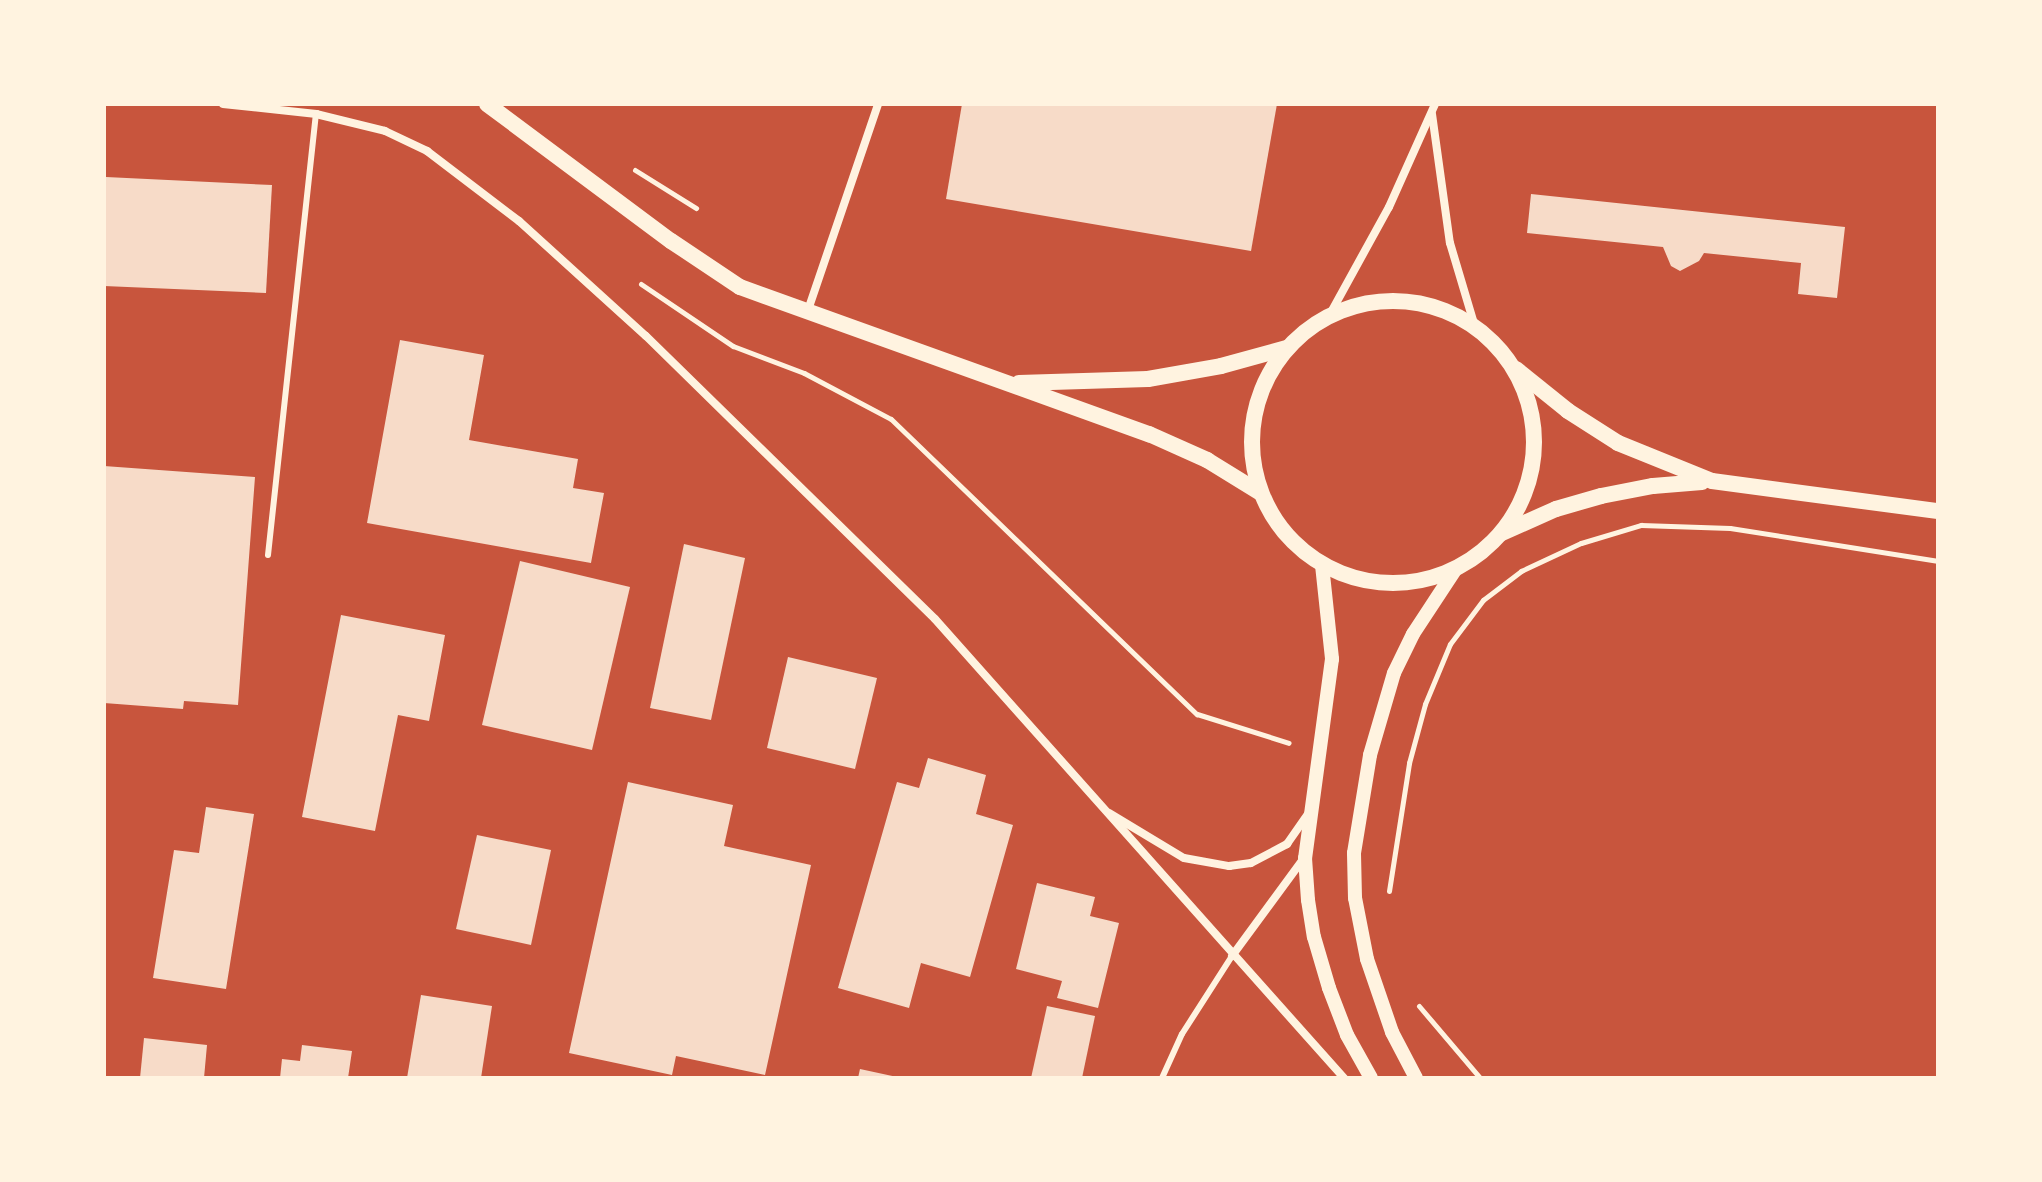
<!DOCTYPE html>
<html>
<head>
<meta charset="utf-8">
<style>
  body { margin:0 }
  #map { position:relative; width:2042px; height:1182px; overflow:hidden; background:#c8553d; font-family:Quicksand,sans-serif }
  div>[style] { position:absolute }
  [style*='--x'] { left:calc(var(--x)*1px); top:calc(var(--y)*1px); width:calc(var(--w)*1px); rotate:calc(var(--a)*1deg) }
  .building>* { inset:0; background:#f7dbc8 }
  .path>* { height:5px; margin:-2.5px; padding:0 2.5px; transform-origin:2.5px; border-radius:2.5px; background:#fff3e0 }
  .service>* { height:6px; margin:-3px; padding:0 3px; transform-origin:3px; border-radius:3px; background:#fff3e0 }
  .minor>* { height:8px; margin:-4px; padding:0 4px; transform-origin:4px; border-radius:4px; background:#fff3e0 }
  .tertiary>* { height:14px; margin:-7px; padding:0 7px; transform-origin:7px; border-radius:7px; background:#fff3e0 }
  .secondary>* { height:16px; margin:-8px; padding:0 8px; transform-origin:8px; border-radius:8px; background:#fff3e0 }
  .secondary>.ring { margin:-8px; padding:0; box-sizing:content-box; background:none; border:16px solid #fff3e0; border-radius:50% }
  span { translate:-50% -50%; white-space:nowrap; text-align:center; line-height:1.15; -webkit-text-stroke:8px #fff3e0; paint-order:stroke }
  .frame { position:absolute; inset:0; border:106px solid #fff3e0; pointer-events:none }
</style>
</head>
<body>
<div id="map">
  <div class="building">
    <div style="clip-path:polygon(962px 104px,1277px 104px,1251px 251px,946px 199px)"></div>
    <div style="clip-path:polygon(106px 177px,272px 185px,266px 293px,104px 286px)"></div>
    <div style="clip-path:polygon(1531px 194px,1845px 227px,1837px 298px,1798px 294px,1801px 263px,1704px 253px,1699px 261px,1680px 271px,1671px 266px,1663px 247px,1527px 233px)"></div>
    <div style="clip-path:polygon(400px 340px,484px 355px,469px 440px,578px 459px,573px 488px,604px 493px,591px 563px,367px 523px)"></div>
    <div style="clip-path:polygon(104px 466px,255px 477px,238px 705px,184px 701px,183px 709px,104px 703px)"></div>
    <div style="clip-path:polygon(684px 544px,745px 558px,711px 720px,650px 708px)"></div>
    <div style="clip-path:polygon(520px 561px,630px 587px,592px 750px,482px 725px)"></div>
    <div style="clip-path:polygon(341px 615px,445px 635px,429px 721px,398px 715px,375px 831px,302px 817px)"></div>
    <div style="clip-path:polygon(788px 657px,877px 678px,855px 769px,767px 748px)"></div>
    <div style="clip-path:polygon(928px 758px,986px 775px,976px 814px,1013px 825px,970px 977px,921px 963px,909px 1008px,838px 988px,897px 782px,919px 788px)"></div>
    <div style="clip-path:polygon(628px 782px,733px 805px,724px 846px,811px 865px,765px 1075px,676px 1056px,672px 1075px,569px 1053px)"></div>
    <div style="clip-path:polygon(206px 807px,254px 814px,226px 989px,153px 978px,174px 850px,199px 853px)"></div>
    <div style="clip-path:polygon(477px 835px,551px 850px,531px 945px,456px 929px)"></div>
    <div style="clip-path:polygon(1037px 883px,1095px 897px,1090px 916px,1119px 923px,1098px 1008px,1057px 998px,1062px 981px,1016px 969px)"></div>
    <div style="clip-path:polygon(421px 995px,492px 1006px,481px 1078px,407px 1078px)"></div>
    <div style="clip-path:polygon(1047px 1006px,1095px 1016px,1082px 1078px,1031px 1078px)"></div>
    <div style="clip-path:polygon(144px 1038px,207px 1045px,204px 1078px,140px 1078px)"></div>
    <div style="clip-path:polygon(302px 1045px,352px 1051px,348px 1078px,280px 1078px,282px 1059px,300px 1061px)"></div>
    <div style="clip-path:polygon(860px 1069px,897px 1077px,897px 1078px,858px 1078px)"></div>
  </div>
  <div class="path">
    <div style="--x:635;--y:170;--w:72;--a:31.9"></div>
    <div style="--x:641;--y:284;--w:111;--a:34"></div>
    <div style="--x:733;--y:346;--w:76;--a:20.8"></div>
    <div style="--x:804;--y:373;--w:98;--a:27.9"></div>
    <div style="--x:891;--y:419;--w:425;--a:44"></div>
    <div style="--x:1197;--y:714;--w:96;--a:17.5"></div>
    <div style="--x:1389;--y:891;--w:130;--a:-81.1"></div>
    <div style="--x:1409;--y:763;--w:61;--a:-74.8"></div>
    <div style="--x:1425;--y:704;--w:65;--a:-67.4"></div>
    <div style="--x:1450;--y:644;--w:55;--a:-53.1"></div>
    <div style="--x:1483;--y:600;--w:48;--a:-37.3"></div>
    <div style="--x:1521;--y:571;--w:66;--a:-25"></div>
    <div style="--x:1581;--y:543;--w:63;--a:-16.7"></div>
    <div style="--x:1641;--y:525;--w:89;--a:1.9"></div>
    <div style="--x:1730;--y:528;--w:211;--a:9"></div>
    <div style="--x:1419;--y:1006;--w:94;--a:49.7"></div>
  </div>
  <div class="service">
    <div style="--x:268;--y:555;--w:444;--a:-83.8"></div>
    <div style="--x:1162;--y:1078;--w:48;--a:-65.6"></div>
    <div style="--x:1182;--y:1034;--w:93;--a:-57.3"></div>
  </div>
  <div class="minor">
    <div style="--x:223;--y:104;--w:94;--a:6.1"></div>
    <div style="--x:316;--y:114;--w:71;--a:13.8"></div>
    <div style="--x:385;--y:131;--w:47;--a:25.5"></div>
    <div style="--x:427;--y:151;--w:116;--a:37.3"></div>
    <div style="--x:519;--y:221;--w:171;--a:42.2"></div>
    <div style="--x:646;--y:336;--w:404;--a:44.4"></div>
    <div style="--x:935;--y:619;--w:615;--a:48.3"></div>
    <div style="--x:1432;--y:114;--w:130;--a:82.1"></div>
    <div style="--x:1450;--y:243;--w:88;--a:73.4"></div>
    <div style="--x:807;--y:313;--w:221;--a:-71.2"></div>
    <div style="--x:1329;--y:316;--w:124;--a:-61.2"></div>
    <div style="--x:1389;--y:207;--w:113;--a:-65.9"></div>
    <div style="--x:1109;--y:813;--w:87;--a:31"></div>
    <div style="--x:1184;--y:858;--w:46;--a:10.1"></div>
    <div style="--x:1229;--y:866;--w:22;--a:-8"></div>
    <div style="--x:1251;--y:863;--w:41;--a:-27.8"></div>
    <div style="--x:1287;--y:844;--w:38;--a:-55"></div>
    <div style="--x:1232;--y:956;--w:122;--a:-53.7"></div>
  </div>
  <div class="tertiary">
    <div style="--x:1322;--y:565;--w:95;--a:83.9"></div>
    <div style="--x:1332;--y:659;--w:201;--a:97.7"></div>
    <div style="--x:1305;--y:858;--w:42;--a:85.9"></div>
    <div style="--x:1308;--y:900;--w:37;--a:81"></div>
    <div style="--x:1314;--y:937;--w:53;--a:73.6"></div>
    <div style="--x:1329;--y:988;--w:50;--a:69"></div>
    <div style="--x:1347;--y:1035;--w:49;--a:60.8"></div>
    <div style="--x:1416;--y:1078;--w:52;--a:-117.6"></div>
    <div style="--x:1392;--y:1032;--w:77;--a:-108.9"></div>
    <div style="--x:1367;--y:959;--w:62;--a:-101.1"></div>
    <div style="--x:1355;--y:898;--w:45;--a:-91.3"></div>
    <div style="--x:1354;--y:853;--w:99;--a:-80.7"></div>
    <div style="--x:1370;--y:755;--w:85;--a:-73.7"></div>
    <div style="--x:1394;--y:673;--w:43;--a:-64"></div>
    <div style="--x:1413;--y:634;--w:77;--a:-56.7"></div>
  </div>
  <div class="secondary">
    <div style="--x:487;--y:104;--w:229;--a:36.7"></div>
    <div style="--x:671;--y:241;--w:83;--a:33.7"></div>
    <div style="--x:740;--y:287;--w:435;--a:19.8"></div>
    <div style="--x:1149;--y:434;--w:64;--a:24.1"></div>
    <div style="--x:1207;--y:460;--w:61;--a:31.6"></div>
    <div class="ring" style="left:1252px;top:301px;width:266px;height:266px"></div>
    <div style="--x:1516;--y:369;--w:67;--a:38.9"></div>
    <div style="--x:1568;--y:411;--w:59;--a:32.6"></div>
    <div style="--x:1618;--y:443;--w:101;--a:22"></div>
    <div style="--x:1712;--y:481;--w:228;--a:7.6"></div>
    <div style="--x:1019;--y:383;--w:129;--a:-1.8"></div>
    <div style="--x:1148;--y:379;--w:74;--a:-10.1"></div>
    <div style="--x:1221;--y:366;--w:68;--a:-15.3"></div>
    <div style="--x:1502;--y:533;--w:59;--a:-24"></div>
    <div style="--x:1556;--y:509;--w:47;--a:-16.1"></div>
    <div style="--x:1601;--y:496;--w:53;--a:-10.9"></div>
    <div style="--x:1653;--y:486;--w:49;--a:-4.7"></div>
  </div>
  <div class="frame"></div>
</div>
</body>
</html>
